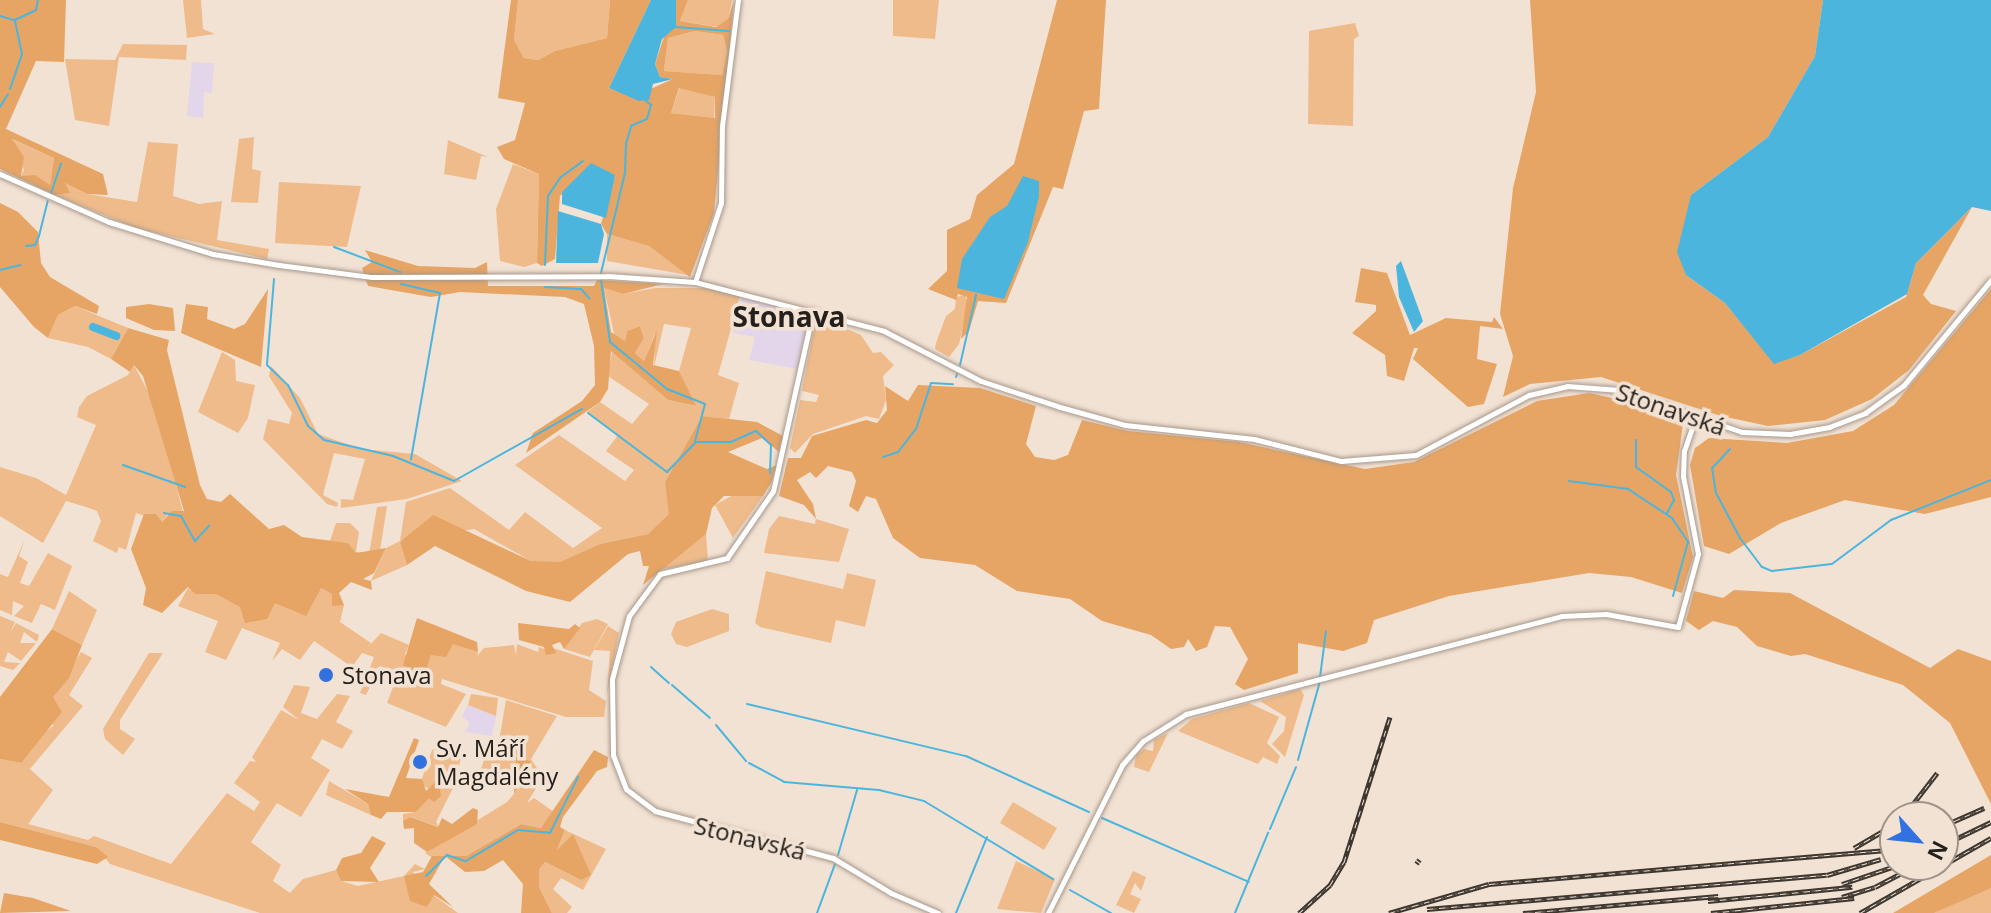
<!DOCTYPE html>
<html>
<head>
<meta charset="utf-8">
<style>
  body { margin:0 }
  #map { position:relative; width:1991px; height:913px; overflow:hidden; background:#f2e2d4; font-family:"Open Sans",sans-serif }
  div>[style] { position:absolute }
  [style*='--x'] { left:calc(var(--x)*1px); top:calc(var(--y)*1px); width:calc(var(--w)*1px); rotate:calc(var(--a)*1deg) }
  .education>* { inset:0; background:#e3d6ea }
  .green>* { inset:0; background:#efbb8a }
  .forest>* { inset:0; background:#e6a565 }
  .water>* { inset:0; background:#4cb5dd }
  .stream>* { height:2px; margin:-1px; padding:0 1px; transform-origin:1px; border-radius:1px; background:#4cb5dd }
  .river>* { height:8px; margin:-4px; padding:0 4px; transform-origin:4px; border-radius:4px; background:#4cb5dd }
  .roads { filter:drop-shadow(0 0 2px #a7988b) drop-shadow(0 0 2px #a7988b) }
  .tertiary>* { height:5px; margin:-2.5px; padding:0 2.5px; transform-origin:2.5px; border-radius:2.5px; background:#fff }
  .rail>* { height:5px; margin-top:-2.5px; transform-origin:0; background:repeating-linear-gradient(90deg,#f2e2d4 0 6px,#3d3730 0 12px); box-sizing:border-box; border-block:2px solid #3d3730 }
  .dots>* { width:22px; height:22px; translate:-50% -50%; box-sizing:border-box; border:4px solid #f2e2d4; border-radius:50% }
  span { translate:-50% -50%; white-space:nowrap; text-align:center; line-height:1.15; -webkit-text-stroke:7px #f2e2d4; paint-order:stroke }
  .street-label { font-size:24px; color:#25201b }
  .poi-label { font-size:24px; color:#25201b }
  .left { translate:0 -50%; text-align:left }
  .quarter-label { font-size:28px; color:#25201b; font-weight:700 }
  .north { position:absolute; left:1879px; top:801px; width:80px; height:80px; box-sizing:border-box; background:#f2e2d4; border:2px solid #a0948a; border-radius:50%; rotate:117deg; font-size:22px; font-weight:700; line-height:32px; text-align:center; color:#25201b }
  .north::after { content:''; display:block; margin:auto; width:28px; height:36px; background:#3172e0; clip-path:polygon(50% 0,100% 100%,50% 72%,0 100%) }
</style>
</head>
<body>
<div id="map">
  <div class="education">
    <div style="clip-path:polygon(192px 62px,214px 63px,212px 93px,204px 92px,203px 118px,187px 116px)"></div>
    <div style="clip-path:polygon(741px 297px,803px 314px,806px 329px,798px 369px,749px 360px,755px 337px,733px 333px)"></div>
    <div style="clip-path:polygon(468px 705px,496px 716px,492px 736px,465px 732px,470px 723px,462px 716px)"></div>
  </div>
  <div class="green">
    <div style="clip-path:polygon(183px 0,201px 0,203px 29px,215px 34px,187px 38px)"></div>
    <div style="clip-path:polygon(518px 0,610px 0,607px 38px,555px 51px,538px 60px,524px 58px,514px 40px)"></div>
    <div style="clip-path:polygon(688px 0,732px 0,728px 19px,719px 27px,680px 21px)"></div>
    <div style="clip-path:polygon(893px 0,939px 0,935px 39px,893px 36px)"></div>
    <div style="clip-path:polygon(1355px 23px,1359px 36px,1354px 39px,1353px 126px,1308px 124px,1309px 31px)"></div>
    <div style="clip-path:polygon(695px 31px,723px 35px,727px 52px,722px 75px,664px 71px,668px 38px)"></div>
    <div style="clip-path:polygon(123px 44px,187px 45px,186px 60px,119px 57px,109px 126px,75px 120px,65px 59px,115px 60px)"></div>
    <div style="clip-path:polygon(680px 87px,715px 97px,714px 118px,671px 113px)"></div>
    <div style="clip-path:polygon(254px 137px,252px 169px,261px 171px,258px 203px,231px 202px,239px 139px)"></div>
    <div style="clip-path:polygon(11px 139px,54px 158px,50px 185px,41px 184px,37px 176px,21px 176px,24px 170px)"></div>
    <div style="clip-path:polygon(448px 140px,488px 157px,481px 156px,476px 180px,444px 174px)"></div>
    <div style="clip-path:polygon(148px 142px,178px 144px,173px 196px,199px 204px,222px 201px,217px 240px,269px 249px,267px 259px,136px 228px,55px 195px,69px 193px,63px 182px,87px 194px,137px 202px)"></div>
    <div style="clip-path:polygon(513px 164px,539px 174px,537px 263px,524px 267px,500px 261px,496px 209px)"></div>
    <div style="clip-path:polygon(279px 182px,361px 186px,347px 247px,275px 243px)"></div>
    <div style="clip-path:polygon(607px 234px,649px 246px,688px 275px,607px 261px)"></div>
    <div style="clip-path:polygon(604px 288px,623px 294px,655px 288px,705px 288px,740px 296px,718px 375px,739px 383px,729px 419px,702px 416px,665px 482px,670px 514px,648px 534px,600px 544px,559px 563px,531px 561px,474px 529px,400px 541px,407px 565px,371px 581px,386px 548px,400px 541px,406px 502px,450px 488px,509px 530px,525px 512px,573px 548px,602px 528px,515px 465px,559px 435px,625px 481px,634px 470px,606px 451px,618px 435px,587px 412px,600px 402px,632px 424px,649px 404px,608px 376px,612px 351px,668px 400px,695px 406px,679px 371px,691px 328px,664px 324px,654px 367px,655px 333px,644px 361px,635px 353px,644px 338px,640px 326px,627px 331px,625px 341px,615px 338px)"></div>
    <div style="clip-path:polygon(965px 295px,968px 303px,959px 344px,949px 357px,935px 349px,936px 343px,946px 316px,955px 309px,956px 297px)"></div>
    <div style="clip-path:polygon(75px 306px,128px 328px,111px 359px,88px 347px,48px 338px,58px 315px)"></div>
    <div style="clip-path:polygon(823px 319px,861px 335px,873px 353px,881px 352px,894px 365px,883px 376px,886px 400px,879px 419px,866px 416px,813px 434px,795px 453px,790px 448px,800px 400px,816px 402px,819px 395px,802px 391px,814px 328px)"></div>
    <div style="clip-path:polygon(222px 352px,235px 360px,236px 381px,255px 385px,248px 418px,238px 433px,198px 412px)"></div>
    <div style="clip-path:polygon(134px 365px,155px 405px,183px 512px,169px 513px,162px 522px,136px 513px,126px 550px,119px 547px,117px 553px,93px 541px,101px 521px,97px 511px,86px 507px,66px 501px,43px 543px,0 516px,0 467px,36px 478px,66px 495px,96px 425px,77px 417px,79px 407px,87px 396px,128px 375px)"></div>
    <div style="clip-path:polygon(271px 366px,300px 398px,318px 434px,361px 449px,415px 454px,462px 481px,407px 499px,341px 508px,341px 499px,353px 500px,365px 459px,334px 453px,323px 495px,338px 503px,337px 507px,327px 504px,263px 439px,268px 419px,289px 424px,292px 413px,269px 376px)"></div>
    <div style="clip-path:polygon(735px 494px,763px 496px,733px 538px,715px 505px)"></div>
    <div style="clip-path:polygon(387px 506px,380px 551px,373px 554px,355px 553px,348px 543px,330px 541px,336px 523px,350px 523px,359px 532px,356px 552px,369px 554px,377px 507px)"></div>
    <div style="clip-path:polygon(779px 516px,815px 524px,816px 519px,849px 529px,839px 562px,764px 553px,769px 529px)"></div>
    <div style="clip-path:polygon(706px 534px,708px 561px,658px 570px,675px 555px)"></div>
    <div style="clip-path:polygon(25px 539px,19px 556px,28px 562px,20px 583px,29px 586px,48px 553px,72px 566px,55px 610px,41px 604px,32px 623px,14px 616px,24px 606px,13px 601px,12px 615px,0 610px,0 574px,8px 577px)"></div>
    <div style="clip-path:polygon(766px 571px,843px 589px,847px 573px,876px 580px,865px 627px,836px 620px,831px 643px,760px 627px,755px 623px)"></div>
    <div style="clip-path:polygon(188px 588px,196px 594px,216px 593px,240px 607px,321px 588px,332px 594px,332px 605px,344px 605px,340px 622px,371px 643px,368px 647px,381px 633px,409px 645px,405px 654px,413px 667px,426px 672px,431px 655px,452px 643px,478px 652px,477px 656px,484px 648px,514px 645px,516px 655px,517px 644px,538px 652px,539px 647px,555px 653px,553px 648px,593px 661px,589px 690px,606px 701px,604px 717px,566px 717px,442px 679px,441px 684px,466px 694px,446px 727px,387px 703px,398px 674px,380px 666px,366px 695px,360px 693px,374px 657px,362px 653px,352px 667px,314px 641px,300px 660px,282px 649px,272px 661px,280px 643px,242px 628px,226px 660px,205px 652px,218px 621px,178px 606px)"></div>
    <div style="clip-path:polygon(69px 591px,97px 610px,82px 645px,52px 629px)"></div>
    <div style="clip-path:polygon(712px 609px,729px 614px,729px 631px,687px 647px,676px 644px,671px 634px,676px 622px)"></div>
    <div style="clip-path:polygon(0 616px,15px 622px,10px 633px,16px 623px,39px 635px,37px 642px,24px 632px,20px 643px,36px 643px,21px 661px,8px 652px,4px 662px,20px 663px,13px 670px,0 666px)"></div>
    <div style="clip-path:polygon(597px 619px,608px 624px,590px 657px,564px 649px,582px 623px)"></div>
    <div style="clip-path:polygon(608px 626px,619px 633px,607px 695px,610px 651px,594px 650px)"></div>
    <div style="clip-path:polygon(81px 652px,92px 658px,69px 695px,83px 706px,30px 769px,53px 790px,28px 824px,88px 840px,94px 836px,171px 864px,227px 793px,254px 811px,260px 802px,234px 783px,250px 761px,256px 762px,252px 757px,281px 710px,299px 720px,283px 707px,294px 685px,310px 687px,301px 713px,317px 719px,337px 694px,350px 696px,336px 722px,353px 731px,342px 749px,322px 739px,311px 758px,330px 770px,301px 817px,277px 803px,251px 842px,281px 865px,273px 881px,290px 893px,303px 879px,336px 870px,341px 881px,358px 886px,404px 876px,415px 864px,425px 869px,413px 872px,433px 895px,458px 913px,260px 913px,110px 864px,96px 847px,0 822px,0 759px,21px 763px,36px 739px,53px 726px,53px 697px)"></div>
    <div style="clip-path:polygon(149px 653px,163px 653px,120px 720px,120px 729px,135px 739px,123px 755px,105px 739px,103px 729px)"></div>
    <div style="clip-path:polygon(1300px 689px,1304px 695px,1285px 757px,1272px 744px,1284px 731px,1286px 717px,1260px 701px)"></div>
    <div style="clip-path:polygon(471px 694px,498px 698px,496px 716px,468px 705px)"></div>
    <div style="clip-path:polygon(506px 700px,557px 716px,531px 759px,543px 777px,527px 803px,534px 798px,554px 812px,541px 828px,521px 824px,466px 856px,431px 857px,425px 853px,507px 802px,525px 781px,522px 757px,510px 755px,499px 741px)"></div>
    <div style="clip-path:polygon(1249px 703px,1279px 717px,1267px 743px,1280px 756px,1277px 764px,1263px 757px,1258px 764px,1178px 731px,1192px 719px)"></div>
    <div style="clip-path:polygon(1168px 733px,1149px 772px,1134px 767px,1136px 756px,1144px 749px,1153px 751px,1154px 740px)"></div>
    <div style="clip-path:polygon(489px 745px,504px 759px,516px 761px,517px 771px,508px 786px,477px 781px)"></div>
    <div style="clip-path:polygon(445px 746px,463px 750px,454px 786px,436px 822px,439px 827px,410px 817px,403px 821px,403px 814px,416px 812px,429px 797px,439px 779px,431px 790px,420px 784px,432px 750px)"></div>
    <div style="clip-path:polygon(329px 781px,368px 804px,371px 815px,326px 795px)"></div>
    <div style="clip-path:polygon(1013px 802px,1057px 828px,1044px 850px,1000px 823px)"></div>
    <div style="clip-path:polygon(565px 830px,606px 849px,583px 890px,561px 878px,553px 889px,572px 907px,567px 913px,552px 913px,539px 887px,538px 869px,545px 862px,581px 880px,573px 834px,556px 853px)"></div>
    <div style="clip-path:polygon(1016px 861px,1055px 879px,1041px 913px,997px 909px)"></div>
    <div style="clip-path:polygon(1133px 871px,1146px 877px,1141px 891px,1135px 883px,1130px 894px,1141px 899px,1134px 913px,1116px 905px)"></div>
    <div style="clip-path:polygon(1991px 888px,1991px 913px,1934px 913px,1980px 892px)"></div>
  </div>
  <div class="forest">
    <div style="clip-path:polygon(evenodd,0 0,66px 0,64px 62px,36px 61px,6px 129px,103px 174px,108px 195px,87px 194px,65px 183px,70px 193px,55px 195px,0 169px,0 0,12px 139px,54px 158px,50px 185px,35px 175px,21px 176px,24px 157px,12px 139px)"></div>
    <div style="clip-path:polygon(evenodd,511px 0,518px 0,514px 40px,524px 58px,538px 60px,555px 51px,607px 38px,610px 0,651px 0,609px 88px,632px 97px,673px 79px,660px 77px,655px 64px,676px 0,688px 0,680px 21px,716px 27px,728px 19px,734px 0,714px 213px,690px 277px,649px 246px,607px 234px,601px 224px,615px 175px,588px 167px,560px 196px,555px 259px,542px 266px,537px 263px,539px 174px,504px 159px,497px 147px,515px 140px,525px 103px,498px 98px,511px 0,695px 31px,723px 35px,727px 52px,722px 75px,664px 71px,668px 38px,695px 31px,511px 0,679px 88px,715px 97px,715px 118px,671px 113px,679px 88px)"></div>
    <div style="clip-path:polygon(1057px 0,1106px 0,1099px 109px,1084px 111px,1063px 189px,1053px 187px,1006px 303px,978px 301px,969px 331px,961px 339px,967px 297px,958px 294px,956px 300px,928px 289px,947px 271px,947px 230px,970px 219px,977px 195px,1014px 164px)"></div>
    <div style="clip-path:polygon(1530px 0,1823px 0,1815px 56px,1768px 137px,1691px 195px,1686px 275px,1725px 303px,1774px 363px,1800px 355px,1906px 297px,1916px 263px,1972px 207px,1923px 295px,1931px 304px,1956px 311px,1909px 370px,1872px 399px,1825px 420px,1768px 426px,1721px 416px,1601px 377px,1530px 384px,1503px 397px,1513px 356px,1500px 314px,1513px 188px,1536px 92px)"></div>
    <div style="clip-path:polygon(0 203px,18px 212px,38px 232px,41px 263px,50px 277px,99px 306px,97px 314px,75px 306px,58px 315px,48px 338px,34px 327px,0 287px)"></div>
    <div style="clip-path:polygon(365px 250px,418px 266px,475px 268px,487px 262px,488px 286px,594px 286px,597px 280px,663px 284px,623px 294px,604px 288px,611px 332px,625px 341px,627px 331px,640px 326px,644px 338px,635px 353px,644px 361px,657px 330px,653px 365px,679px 371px,696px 406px,668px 400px,611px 351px,608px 389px,600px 402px,526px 453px,533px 433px,582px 401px,595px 385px,594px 346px,584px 304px,565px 297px,460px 292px,431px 297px,368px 286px,362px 268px,372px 262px)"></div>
    <div style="clip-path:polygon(1361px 268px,1387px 273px,1410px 335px,1446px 318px,1492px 322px,1494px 317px,1503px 329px,1480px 326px,1477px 359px,1497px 364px,1484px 404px,1468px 407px,1413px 359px,1418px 348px,1414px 348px,1404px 381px,1387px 376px,1385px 355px,1352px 333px,1376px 311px,1376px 305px,1355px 302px)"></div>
    <div style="clip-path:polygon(268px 289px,261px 367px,181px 333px,186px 304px,208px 307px,207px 319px,234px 329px,245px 324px)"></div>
    <div style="clip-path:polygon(1991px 289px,1991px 497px,1925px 514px,1845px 500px,1781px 523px,1729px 554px,1704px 546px,1690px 465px,1695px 448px,1709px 438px,1787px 443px,1853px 431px,1894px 405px)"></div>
    <div style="clip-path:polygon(149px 304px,173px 308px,175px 331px,154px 330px,126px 318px,126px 307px)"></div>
    <div style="clip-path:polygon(128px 328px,169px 340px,167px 350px,200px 485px,207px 499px,221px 502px,230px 494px,269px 529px,284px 525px,302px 537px,348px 543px,356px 553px,386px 548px,374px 573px,363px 579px,371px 581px,372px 590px,351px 582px,339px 593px,344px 605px,332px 606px,332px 594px,321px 588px,306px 616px,275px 603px,267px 619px,245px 623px,240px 607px,216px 594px,195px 594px,188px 587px,162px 613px,143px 605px,146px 588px,131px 549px,144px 514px,156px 514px,162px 522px,172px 511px,184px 511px,143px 376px,134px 365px,130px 372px,111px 359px)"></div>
    <div style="clip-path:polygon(918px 385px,980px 388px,1036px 406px,1026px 444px,1035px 457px,1054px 460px,1068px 455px,1082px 420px,1128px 431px,1239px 442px,1365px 469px,1414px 462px,1537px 401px,1589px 393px,1617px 399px,1683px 424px,1676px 475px,1693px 557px,1682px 593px,1631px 577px,1589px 573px,1449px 596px,1374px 620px,1367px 643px,1343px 651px,1298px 643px,1298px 673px,1244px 690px,1235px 684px,1248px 659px,1230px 627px,1215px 626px,1207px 647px,1196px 651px,1188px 639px,1184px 647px,1171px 649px,1151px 635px,1102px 621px,1070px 599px,1017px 591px,975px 565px,920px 558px,893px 538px,876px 499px,866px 496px,858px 512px,849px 506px,856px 481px,852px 472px,828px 466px,816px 478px,810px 472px,797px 480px,813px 504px,816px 519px,804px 505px,779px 496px,788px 458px,801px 458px,812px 436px,866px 420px,877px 423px,887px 410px,885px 386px,908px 401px)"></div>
    <div style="clip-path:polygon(702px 416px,757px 422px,783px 436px,779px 452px,762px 438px,728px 452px,767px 469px,777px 465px,771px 483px,763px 496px,724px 496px,712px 508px,706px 534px,643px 585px,649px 566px,643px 566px,640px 551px,628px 554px,570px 602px,526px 591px,435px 546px,407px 565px,400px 542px,433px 515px,531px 561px,560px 562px,600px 544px,648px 534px,669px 514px,665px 482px)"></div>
    <div style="clip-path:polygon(1734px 590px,1790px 593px,1930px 668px,1958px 649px,1991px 661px,1991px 804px,1950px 723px,1903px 685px,1805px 654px,1791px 656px,1757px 646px,1737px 627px,1713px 621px,1699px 630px,1686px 621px,1694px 591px,1723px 598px)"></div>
    <div style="clip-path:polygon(417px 618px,477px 642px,478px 652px,453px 644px,446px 657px,431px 655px,426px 672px,420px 675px,403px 665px)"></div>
    <div style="clip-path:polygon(518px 623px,569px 629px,575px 624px,580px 628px,564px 649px,560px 642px,552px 645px,556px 653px,546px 655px,544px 647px,519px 640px)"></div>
    <div style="clip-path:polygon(52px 629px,82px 645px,69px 678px,53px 697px,62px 712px,21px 763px,0 759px,0 697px)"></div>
    <div style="clip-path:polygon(414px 738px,419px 740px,406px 778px,422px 779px,426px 791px,438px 779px,441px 796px,434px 802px,429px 798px,416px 812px,387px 812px,381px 819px,371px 815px,368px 804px,345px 789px,389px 797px)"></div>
    <div style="clip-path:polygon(499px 741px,510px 755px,530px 761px,530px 771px,514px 794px,516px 761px,504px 759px,489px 745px)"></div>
    <div style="clip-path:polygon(594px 750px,608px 757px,607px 767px,597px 771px,563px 817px,560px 827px,565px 830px,557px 850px,573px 834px,591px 875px,581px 880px,545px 862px,539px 869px,539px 887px,552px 913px,521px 913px,523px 884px,503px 860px,484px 871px,465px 872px,445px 856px,429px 884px,453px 907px,434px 895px,427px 907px,410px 901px,404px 876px,423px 872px,432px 856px,466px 856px,521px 824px,541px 828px)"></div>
    <div style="clip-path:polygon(473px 808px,478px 810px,477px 824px,427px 852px,414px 843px,414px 828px,404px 829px,403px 821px,410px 817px,438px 827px,442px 818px,452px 824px)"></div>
    <div style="clip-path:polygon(0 822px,96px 847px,108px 857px,97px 864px,0 840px)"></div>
    <div style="clip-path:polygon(372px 836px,386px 843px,370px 868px,379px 882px,341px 881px,336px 870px,342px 858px,361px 853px)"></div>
    <div style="clip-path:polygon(1991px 855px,1991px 888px,1934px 913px,1893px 913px)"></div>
    <div style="clip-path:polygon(4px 893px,33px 898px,71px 911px,0 913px)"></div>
  </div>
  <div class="water">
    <div style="clip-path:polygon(651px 0,676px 0,676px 27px,662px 39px,655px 64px,660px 77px,673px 79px,653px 84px,649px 100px,639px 101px,609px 88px)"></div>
    <div style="clip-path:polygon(1823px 0,1991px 0,1991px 211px,1972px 207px,1916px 263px,1907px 294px,1800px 355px,1774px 364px,1725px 303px,1686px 275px,1677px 252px,1691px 195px,1768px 137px,1815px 56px)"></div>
    <div style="clip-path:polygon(591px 163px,615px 175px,606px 218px,562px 204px,562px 192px)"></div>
    <div style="clip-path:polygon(1023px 176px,1039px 181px,1039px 196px,1028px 242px,1004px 299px,957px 288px,962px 259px,990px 217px,1007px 206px)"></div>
    <div style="clip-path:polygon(558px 211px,601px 224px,604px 234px,598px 263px,556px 263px)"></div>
    <div style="clip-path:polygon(1401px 261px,1423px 321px,1414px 332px,1399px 297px,1396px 266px)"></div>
  </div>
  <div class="stream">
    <div style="--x:0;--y:16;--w:15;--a:16"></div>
    <div style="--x:675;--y:27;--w:54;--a:4.2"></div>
    <div style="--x:10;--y:89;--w:37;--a:-71"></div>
    <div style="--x:22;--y:54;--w:35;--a:-102"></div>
    <div style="--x:15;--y:20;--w:23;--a:-25"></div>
    <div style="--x:36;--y:10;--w:10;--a:-79"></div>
    <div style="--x:0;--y:107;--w:15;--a:-58"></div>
    <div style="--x:51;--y:193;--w:31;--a:-71"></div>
    <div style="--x:26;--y:246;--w:9;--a:-6"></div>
    <div style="--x:35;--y:245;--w:10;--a:-66"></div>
    <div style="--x:39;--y:236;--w:36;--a:-76"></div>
    <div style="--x:334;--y:247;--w:71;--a:20.7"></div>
    <div style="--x:545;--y:265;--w:69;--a:-87.5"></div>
    <div style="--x:548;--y:196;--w:23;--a:-56"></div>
    <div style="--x:561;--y:177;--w:27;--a:-36"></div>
    <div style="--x:0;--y:270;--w:21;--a:-14"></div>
    <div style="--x:601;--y:273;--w:103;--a:-76.5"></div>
    <div style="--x:625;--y:173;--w:29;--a:-88"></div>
    <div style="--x:626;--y:144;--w:19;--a:-74"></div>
    <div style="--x:631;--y:126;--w:17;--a:-24"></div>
    <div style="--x:647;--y:119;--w:15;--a:-74"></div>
    <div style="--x:651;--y:105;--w:8;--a:-140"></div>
    <div style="--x:274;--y:279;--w:86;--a:94.7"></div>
    <div style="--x:267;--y:365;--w:29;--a:44"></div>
    <div style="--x:288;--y:385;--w:46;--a:64"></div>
    <div style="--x:308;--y:426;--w:21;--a:41"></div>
    <div style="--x:324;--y:440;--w:71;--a:13.1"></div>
    <div style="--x:393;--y:456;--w:66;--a:22.3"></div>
    <div style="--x:454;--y:481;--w:147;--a:-29.4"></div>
    <div style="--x:601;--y:280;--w:63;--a:81.7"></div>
    <div style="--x:610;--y:342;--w:74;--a:39.5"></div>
    <div style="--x:667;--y:389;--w:41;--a:21.5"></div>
    <div style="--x:705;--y:404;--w:39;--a:105"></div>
    <div style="--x:695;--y:442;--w:36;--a:0"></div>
    <div style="--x:731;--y:442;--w:27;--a:-24"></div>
    <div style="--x:756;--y:431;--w:21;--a:43"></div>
    <div style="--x:771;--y:445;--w:28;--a:92"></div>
    <div style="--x:401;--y:284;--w:40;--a:13"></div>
    <div style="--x:440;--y:293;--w:169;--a:99.9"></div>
    <div style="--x:545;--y:287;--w:36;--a:3"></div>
    <div style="--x:581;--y:289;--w:13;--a:48"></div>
    <div style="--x:960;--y:365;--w:72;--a:-77.1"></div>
    <div style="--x:956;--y:377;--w:3;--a:-72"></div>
    <div style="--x:588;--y:413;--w:99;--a:36.8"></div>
    <div style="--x:667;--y:472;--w:40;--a:-46"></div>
    <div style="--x:1636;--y:440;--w:27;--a:90"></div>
    <div style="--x:1636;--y:467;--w:43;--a:35.5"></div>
    <div style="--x:1671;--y:492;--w:9;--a:69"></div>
    <div style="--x:1674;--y:500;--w:15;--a:118"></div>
    <div style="--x:1730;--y:449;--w:26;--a:133"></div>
    <div style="--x:1712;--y:468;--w:25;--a:81"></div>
    <div style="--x:1716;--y:493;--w:51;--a:61.9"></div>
    <div style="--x:1740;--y:538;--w:36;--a:53"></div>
    <div style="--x:1762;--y:567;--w:11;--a:22"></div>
    <div style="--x:1772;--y:571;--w:60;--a:-6.7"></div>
    <div style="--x:1832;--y:564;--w:74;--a:-36.7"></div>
    <div style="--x:1891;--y:520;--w:108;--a:-21.8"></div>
    <div style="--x:883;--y:457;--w:16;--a:-18"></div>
    <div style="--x:898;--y:452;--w:29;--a:-52"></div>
    <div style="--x:916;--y:429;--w:48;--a:-71.9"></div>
    <div style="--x:931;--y:383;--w:22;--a:3"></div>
    <div style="--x:123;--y:465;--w:66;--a:19.5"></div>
    <div style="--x:1569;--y:481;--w:60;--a:7.7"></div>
    <div style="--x:1628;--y:489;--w:53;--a:33.4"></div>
    <div style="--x:1672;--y:518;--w:29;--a:56"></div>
    <div style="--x:1688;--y:542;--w:56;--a:105.5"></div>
    <div style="--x:164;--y:513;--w:17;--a:10"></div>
    <div style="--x:181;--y:516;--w:29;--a:61"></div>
    <div style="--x:195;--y:541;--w:21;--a:-47"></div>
    <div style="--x:651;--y:667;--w:24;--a:42"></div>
    <div style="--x:672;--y:685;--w:50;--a:41"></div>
    <div style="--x:747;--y:704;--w:225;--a:13.4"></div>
    <div style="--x:966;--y:756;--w:135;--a:24.5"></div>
    <div style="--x:716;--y:725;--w:47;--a:50.2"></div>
    <div style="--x:1298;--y:760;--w:78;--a:-74.4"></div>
    <div style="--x:1319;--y:685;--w:54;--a:-82.6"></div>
    <div style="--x:749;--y:763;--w:40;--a:28"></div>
    <div style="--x:784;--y:782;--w:95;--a:4.8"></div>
    <div style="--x:879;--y:790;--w:46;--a:13.7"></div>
    <div style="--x:924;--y:801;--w:151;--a:31.2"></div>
    <div style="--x:1102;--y:818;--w:160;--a:23.5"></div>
    <div style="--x:1270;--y:829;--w:67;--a:-67.2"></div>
    <div style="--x:838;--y:855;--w:68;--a:-73.7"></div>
    <div style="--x:426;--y:876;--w:30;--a:-45"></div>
    <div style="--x:447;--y:855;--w:20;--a:18"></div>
    <div style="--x:466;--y:861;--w:61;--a:-30.8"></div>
    <div style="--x:518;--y:830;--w:32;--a:5"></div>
    <div style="--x:550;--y:833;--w:63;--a:-63.4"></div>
    <div style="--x:1070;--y:890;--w:47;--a:29.3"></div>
    <div style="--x:817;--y:913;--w:52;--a:-69.8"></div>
    <div style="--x:956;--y:913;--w:82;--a:-67.8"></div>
    <div style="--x:1235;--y:913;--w:87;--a:-67.6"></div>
  </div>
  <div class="river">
    <div style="--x:93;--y:327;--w:25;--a:21"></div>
  </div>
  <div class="roads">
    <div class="tertiary">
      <div style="--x:0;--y:174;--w:119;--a:23.8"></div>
      <div style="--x:109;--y:222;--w:109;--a:17.1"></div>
      <div style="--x:213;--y:254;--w:67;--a:9.5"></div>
      <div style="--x:279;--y:265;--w:94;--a:7.4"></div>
      <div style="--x:372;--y:277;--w:236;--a:-0.2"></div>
      <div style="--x:608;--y:276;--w:87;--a:3.9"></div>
      <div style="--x:695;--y:282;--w:195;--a:14.5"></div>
      <div style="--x:884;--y:331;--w:109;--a:27.3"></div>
      <div style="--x:981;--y:381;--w:83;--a:18.2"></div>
      <div style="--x:1060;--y:407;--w:67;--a:15.5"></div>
      <div style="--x:1125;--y:425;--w:130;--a:6.2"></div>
      <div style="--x:1254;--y:439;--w:90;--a:14.2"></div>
      <div style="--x:1341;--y:461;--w:75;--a:-4.6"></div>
      <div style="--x:1416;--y:455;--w:128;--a:-28"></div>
      <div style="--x:1529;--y:395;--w:39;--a:-13"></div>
      <div style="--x:1567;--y:386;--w:53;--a:4.3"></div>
      <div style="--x:1620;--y:390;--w:129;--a:19"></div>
      <div style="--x:1742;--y:432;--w:48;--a:2.4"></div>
      <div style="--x:1790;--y:434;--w:40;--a:-10"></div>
      <div style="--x:1829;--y:427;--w:39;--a:-21"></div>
      <div style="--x:1865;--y:413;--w:48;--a:-35.7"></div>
      <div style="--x:1904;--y:385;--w:136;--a:-50.4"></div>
      <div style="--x:695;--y:282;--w:83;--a:-71.8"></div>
      <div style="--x:721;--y:203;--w:77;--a:-89.3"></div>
      <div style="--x:722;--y:126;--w:127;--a:-82.8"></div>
      <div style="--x:813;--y:311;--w:184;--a:102.5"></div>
      <div style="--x:773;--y:491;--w:81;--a:124.5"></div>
      <div style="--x:727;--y:558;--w:69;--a:166.6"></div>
      <div style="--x:660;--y:574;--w:52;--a:126.4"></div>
      <div style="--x:629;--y:616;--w:65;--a:105.1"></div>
      <div style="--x:612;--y:679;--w:76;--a:89.2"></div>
      <div style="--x:613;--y:755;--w:36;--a:69"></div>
      <div style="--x:626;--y:789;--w:36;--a:37"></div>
      <div style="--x:655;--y:811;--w:184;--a:14.8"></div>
      <div style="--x:833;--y:858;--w:68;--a:31.1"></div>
      <div style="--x:891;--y:893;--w:51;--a:23.1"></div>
      <div style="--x:1048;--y:913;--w:165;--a:-63.4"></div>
      <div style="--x:1122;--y:765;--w:32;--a:-49"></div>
      <div style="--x:1143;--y:741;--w:51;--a:-32.1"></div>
      <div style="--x:1186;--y:714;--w:389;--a:-14.6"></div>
      <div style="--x:1562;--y:616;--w:44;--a:-2.6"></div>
      <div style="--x:1606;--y:614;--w:73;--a:10.2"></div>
      <div style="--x:1678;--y:627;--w:76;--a:-74.7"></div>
      <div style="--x:1698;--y:554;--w:79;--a:-100.9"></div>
      <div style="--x:1683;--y:476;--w:25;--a:-88"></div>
      <div style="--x:1684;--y:451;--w:34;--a:-71"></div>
    </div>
  </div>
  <div class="rail">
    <div style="--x:1903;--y:817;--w:56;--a:-52.3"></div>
    <div style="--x:1943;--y:826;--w:45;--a:-23.7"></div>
    <div style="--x:1943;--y:845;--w:53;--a:-25.6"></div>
    <div style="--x:1854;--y:848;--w:48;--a:-30.3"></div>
    <div style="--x:1416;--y:860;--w:5;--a:37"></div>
    <div style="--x:1842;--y:884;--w:59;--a:-18.7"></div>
    <div style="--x:1842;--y:897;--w:34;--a:-17"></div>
    <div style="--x:1875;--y:887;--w:43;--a:-27.8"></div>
    <div style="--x:1708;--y:901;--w:145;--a:-5.6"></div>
    <div style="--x:1427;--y:909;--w:401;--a:-4.9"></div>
    <div style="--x:1827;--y:875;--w:56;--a:-16.5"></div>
    <div style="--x:1299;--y:913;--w:42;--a:-42.1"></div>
    <div style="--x:1330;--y:885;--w:27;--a:-59"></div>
    <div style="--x:1344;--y:862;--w:152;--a:-72.4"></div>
    <div style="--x:1389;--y:913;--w:104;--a:-16.2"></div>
    <div style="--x:1489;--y:884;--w:408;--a:-4.9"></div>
    <div style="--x:1523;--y:913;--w:196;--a:-5"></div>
    <div style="--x:1711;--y:913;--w:144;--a:-6"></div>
    <div style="--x:1860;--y:913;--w:151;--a:-29.8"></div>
  </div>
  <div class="dots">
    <div style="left:326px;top:675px;background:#3172e0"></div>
    <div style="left:420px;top:762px;background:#3172e0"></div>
  </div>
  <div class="street-label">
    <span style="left:1671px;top:409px;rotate:19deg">Stonavská</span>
    <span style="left:750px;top:838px;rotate:14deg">Stonavská</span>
  </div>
  <div class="poi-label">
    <span class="left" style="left:342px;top:675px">Stonava</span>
    <span class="left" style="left:436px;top:762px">Sv. Máří<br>Magdalény</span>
  </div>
  <div class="quarter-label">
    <span style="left:789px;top:316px">Stonava</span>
  </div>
  <div class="north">N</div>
</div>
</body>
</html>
